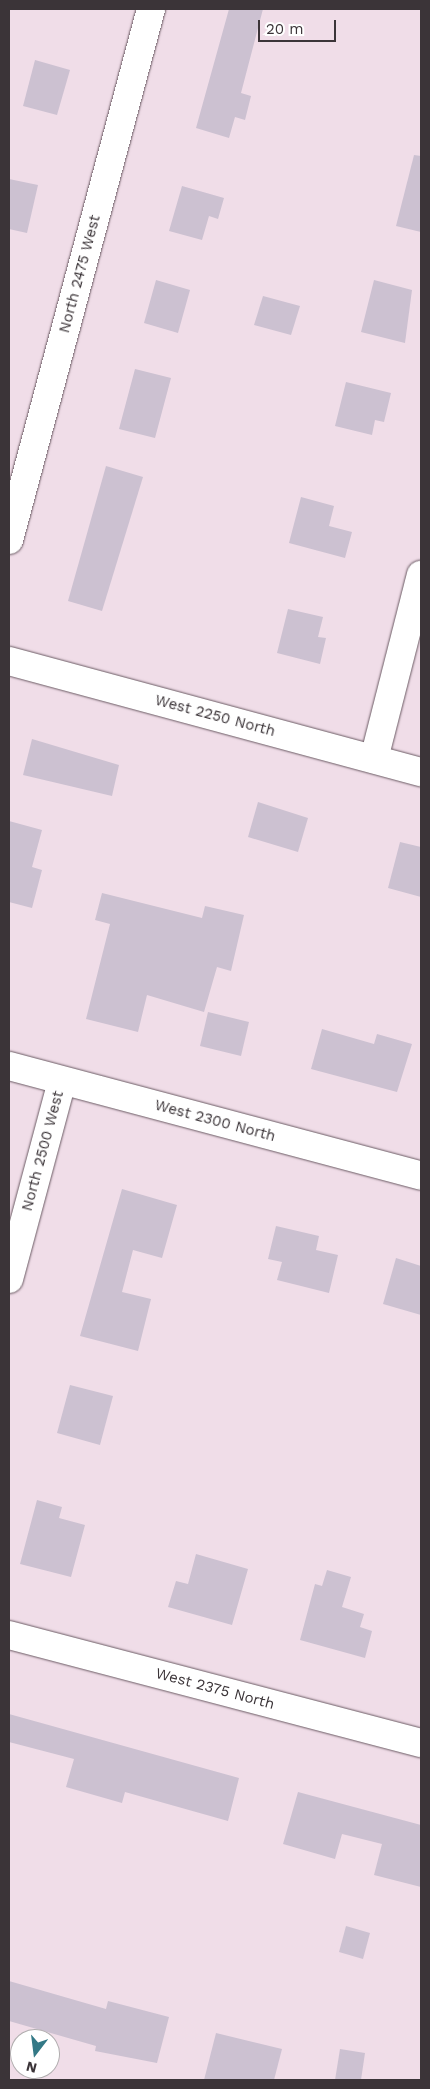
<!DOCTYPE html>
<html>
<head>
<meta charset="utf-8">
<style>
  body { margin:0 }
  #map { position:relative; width:430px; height:2089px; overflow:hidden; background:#f0dde8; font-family:"Work Sans",sans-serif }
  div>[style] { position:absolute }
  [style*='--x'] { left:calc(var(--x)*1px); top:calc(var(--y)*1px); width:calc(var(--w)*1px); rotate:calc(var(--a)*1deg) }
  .building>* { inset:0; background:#ccc1d1 }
  .roads { filter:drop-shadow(0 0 1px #6b5b64) drop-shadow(0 0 1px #6b5b64) }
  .minor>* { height:28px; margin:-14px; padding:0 14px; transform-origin:14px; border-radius:14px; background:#fff }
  span { translate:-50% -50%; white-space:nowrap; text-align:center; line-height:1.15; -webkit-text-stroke:5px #fff; paint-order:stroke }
  .street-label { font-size:15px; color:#3b3438 }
  .frame { position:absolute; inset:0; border:10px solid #3b3438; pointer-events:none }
  .north { position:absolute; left:10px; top:2029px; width:50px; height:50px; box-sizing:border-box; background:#fff; border:1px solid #b1aeaf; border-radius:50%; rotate:195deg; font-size:14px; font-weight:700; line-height:20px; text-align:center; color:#3b3438 }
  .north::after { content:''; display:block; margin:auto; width:18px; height:22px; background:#337986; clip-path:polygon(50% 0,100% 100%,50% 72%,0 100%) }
  .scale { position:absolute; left:258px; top:20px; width:78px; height:22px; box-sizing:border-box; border:2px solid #3b3438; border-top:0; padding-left:6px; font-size:15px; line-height:18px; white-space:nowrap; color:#3b3438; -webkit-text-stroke:4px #fff; paint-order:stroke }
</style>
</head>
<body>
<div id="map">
  <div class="building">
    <div style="clip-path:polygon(229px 9px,263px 9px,241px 93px,251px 96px,245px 120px,235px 117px,229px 138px,196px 128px)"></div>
    <div style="clip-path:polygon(35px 60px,70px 70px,57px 115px,23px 106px)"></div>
    <div style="clip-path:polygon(414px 155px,421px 156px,421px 232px,396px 226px)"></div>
    <div style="clip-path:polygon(9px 179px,38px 185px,27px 233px,9px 229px)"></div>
    <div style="clip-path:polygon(182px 186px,224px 198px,218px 219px,209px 216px,202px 240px,169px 231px)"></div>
    <div style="clip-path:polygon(156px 280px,190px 290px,178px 333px,144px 323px)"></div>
    <div style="clip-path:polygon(374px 280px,412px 290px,405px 343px,361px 332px)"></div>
    <div style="clip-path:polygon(263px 296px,300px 306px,291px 335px,254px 325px)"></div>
    <div style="clip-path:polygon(135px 369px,171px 378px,155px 438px,119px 429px)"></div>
    <div style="clip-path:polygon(346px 382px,391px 393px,384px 422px,375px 420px,372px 435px,335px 426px)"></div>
    <div style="clip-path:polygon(106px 466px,143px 477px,102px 611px,68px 601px)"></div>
    <div style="clip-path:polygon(301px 497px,334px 506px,329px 526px,352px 532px,345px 558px,289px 543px)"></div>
    <div style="clip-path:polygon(288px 609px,323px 617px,318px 637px,326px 638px,320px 664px,277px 653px)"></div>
    <div style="clip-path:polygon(32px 739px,119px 765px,112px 796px,23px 775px)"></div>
    <div style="clip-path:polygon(258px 802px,308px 818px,298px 852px,248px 837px)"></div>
    <div style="clip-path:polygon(9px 821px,42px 830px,32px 867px,42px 870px,32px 908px,9px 902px)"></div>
    <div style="clip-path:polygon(400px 842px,421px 847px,421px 897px,388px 888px)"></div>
    <div style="clip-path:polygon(102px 893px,202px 918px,205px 906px,244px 915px,231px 971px,217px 967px,204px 1012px,147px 995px,138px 1032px,86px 1019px,110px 924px,95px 920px)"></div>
    <div style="clip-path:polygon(208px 1012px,249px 1022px,241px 1056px,200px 1046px)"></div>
    <div style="clip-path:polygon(322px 1029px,374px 1044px,377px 1034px,412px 1044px,397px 1092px,311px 1069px)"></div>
    <div style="clip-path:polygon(122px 1189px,177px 1205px,162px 1258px,133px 1250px,122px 1292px,151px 1299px,138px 1351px,80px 1336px)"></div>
    <div style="clip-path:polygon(276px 1226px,319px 1236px,316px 1250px,338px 1255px,329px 1293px,277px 1280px,282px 1262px,268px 1259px)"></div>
    <div style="clip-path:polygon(396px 1258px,421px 1266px,421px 1315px,383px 1304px)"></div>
    <div style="clip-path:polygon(70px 1385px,113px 1396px,100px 1445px,57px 1433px)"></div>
    <div style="clip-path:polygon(37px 1500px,62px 1507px,59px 1518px,85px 1525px,71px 1577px,20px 1564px)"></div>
    <div style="clip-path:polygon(196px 1554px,248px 1569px,232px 1625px,168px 1607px,176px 1581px,188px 1584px)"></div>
    <div style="clip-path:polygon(327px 1570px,351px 1577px,342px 1607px,364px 1614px,360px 1627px,372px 1631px,365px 1658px,300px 1640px,315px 1584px,322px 1586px)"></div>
    <div style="clip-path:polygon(9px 1714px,239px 1778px,228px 1821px,125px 1792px,122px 1803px,66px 1787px,74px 1759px,9px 1742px)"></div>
    <div style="clip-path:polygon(298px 1792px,421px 1825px,421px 1887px,374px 1875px,382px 1844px,342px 1834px,335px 1859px,283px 1844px)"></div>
    <div style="clip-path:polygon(346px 1926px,370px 1933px,363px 1959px,339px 1952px)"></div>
    <div style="clip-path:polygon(9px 1981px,106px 2009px,108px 2001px,169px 2017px,157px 2063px,95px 2051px,96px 2046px,9px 2021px)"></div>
    <div style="clip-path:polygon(216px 2033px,282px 2049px,274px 2080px,204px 2080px)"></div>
    <div style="clip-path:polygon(340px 2049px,365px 2053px,361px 2080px,335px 2080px)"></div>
  </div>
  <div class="roads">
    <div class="minor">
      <div style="--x:9;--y:540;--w:550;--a:-75.03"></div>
      <div style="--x:9;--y:661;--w:427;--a:15.1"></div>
      <div style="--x:374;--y:759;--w:190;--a:-75.7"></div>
      <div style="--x:9;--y:1066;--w:426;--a:14.9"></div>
      <div style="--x:9;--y:1279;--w:205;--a:-75"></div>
      <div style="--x:9;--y:1635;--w:426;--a:14.7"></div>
    </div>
  </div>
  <div class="street-label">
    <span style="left:80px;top:274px;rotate:-75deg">North 2475 West</span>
    <span style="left:215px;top:716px;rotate:15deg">West 2250 North</span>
    <span style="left:215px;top:1121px;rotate:15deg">West 2300 North</span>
    <span style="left:43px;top:1151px;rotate:-75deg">North 2500 West</span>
    <span style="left:215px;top:1689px;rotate:15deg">West 2375 North</span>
  </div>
  <div class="frame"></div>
  <div class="north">N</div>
  <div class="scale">20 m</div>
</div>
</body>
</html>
